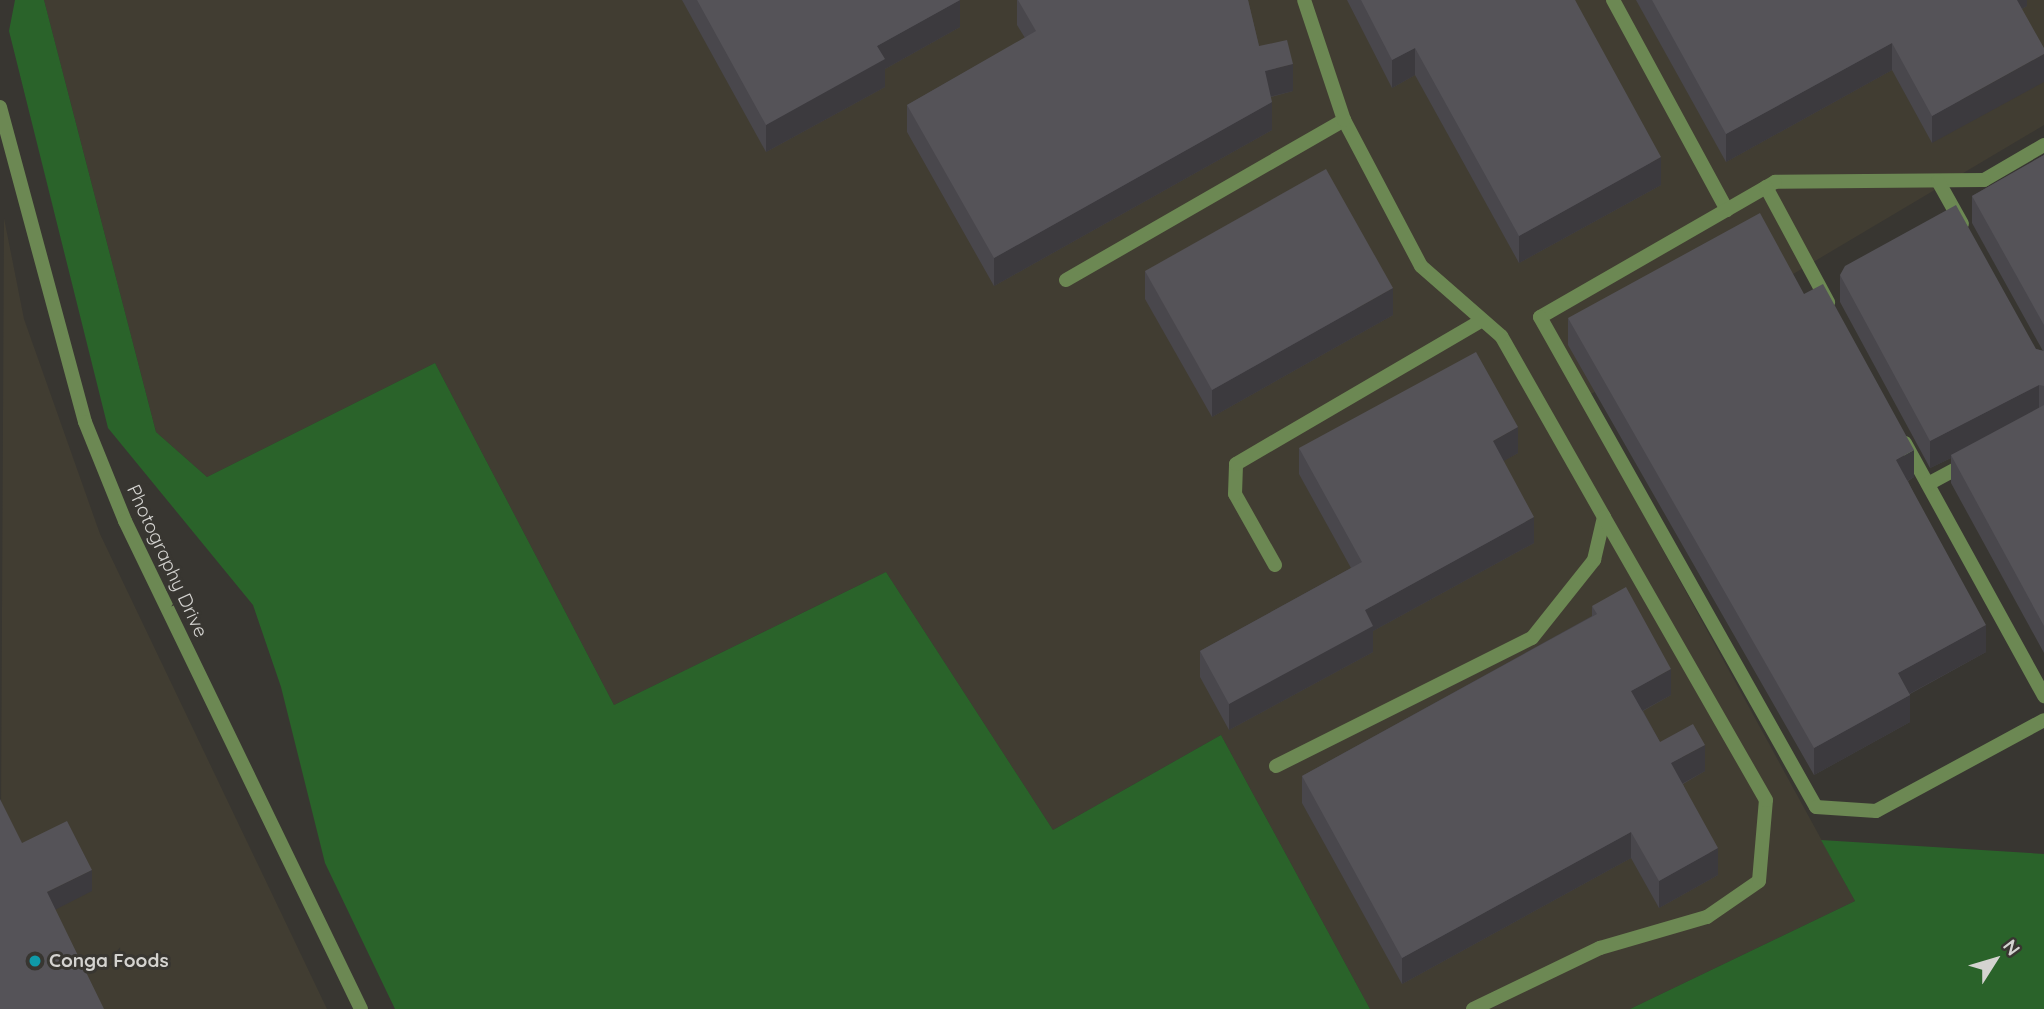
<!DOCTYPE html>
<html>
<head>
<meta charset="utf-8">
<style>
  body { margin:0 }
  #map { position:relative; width:2044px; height:1009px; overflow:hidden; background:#383631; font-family:Quicksand,sans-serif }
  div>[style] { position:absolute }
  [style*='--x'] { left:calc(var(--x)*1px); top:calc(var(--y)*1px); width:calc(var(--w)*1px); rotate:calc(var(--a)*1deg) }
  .built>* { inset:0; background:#413d32 }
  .green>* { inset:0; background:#2a632a }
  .lane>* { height:14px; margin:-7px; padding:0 7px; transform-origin:7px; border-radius:7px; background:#6c8853 }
  .wall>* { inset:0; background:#49474c }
  .shaded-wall>* { inset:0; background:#3c3a3e }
  .building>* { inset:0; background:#555358 }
  .dots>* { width:19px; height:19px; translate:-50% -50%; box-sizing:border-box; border:4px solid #383631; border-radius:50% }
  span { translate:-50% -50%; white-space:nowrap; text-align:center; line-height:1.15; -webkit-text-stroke:6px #383631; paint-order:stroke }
  .street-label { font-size:19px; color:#d4d3d0 }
  .poi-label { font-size:19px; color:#d4d3d0; font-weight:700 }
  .left { translate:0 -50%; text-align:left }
  .north { position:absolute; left:1960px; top:925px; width:70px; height:70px; -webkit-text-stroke:5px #383631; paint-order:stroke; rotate:53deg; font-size:19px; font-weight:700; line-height:28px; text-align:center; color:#d4d3d0 }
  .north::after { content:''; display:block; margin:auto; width:24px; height:32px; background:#d4d3d0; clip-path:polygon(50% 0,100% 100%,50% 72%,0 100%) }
</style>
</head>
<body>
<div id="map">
  <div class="built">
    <div style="clip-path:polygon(44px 0,2044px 0,2044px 125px,1581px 400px,1855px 901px,1630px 1009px,1370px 1009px,1221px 735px,1053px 830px,886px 572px,614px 705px,435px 363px,207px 477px,156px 432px)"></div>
    <div style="clip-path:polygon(4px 218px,24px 319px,100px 534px,327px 1009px,0 1009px)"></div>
  </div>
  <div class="green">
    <div style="clip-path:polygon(15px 0,44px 0,156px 432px,207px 477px,435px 363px,614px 705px,886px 572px,1053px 830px,1221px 735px,1370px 1009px,395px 1009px,325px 863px,281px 687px,253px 605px,108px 428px,9px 31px)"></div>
    <div style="clip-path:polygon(1821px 840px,2044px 854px,2044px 1009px,1630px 1009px,1855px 901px)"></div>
  </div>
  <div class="lane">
    <div style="--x:1613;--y:0;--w:239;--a:61.5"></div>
    <div style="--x:0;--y:107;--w:326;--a:74.9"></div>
    <div style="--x:85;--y:422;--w:107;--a:68"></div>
    <div style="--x:125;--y:521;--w:542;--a:64.19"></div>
    <div style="--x:2044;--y:145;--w:69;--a:149.7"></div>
    <div style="--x:1984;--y:180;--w:209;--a:179.5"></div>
    <div style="--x:1775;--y:182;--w:271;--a:150.1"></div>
    <div style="--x:1540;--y:317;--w:562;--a:60.61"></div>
    <div style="--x:1816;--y:807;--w:60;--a:3.8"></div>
    <div style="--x:1876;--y:811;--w:191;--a:-28.4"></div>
    <div style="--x:1938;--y:181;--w:49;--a:60.8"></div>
    <div style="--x:1766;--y:187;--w:131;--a:61.7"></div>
    <div style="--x:1066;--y:280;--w:321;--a:-29.9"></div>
    <div style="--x:1905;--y:443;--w:289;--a:61.2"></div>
    <div style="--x:1928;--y:484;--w:44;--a:-28.3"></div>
    <div style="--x:1275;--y:565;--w:81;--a:-119.4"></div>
    <div style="--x:1235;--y:494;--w:30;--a:-88"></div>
    <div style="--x:1236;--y:464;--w:285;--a:-30.3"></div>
    <div style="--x:1276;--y:766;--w:286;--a:-26.6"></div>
    <div style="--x:1532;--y:638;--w:100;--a:-51.5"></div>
    <div style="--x:1594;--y:560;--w:44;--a:-76.9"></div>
    <div style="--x:1604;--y:517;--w:208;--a:-119.6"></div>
    <div style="--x:1501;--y:336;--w:106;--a:-138.8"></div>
    <div style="--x:1421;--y:266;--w:165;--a:-117.8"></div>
    <div style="--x:1344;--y:120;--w:126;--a:-108.4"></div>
    <div style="--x:1473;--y:1009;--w:141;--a:-25.7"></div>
    <div style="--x:1600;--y:948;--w:111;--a:-16.2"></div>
    <div style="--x:1707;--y:917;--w:63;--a:-34.7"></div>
    <div style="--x:1759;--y:881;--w:81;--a:-85.1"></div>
    <div style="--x:1766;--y:800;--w:326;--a:-119.8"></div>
  </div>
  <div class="wall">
    <div style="clip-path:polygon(682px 0,960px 0,960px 27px,885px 69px,885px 87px,766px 152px)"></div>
    <div style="clip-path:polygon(1017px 0,1248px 0,1259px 46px,1293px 91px,1271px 97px,1272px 130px,994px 286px,907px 132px,907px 105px,1025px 38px,1017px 25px)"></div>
    <div style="clip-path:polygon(1347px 0,1575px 0,1661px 185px,1519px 263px,1415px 75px,1392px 88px)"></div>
    <div style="clip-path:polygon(1636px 0,2027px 0,2027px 6px,2022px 9px,1932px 143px,1892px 70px,1726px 162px)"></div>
    <div style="clip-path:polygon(2044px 155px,2044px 653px,1951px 483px,1951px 458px,1930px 468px,1840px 302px,1840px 275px,2036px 349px,2043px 351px,1972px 223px,1972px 196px)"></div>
    <div style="clip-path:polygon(1145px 271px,1393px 315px,1212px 417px,1145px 299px)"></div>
    <div style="clip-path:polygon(1568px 318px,1914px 477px,1908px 481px,1986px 652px,1910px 694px,1910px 722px,1814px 775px,1568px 345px)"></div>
    <div style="clip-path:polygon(1299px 448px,1518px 453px,1503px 461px,1534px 543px,1373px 631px,1373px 652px,1229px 730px,1200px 677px,1200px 651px,1351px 568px,1299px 474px)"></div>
    <div style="clip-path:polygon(1592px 606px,1671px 695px,1643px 711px,1660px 742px,1705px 771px,1683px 784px,1718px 875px,1659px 908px,1631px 858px,1402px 984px,1302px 803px,1302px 776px,1592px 616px)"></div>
  </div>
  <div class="shaded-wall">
    <div style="clip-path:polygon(960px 0,960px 27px,885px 69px,885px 87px,766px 152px,766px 125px,877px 46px)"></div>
    <div style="clip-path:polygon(2011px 0,2027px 0,2027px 6px,2011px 15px)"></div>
    <div style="clip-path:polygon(1892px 43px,1892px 70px,1726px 162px,1726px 134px)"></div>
    <div style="clip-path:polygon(1415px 48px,1415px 75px,1392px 88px,1392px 60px)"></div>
    <div style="clip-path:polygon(2044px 54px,2044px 82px,1932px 143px,1932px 116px)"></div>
    <div style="clip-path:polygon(1293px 64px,1293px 91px,1265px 98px,1265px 71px)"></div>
    <div style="clip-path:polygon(1272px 102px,1272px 130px,994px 286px,994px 258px)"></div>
    <div style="clip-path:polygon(1661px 157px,1661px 185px,1519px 263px,1519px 236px)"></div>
    <div style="clip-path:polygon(1393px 288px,1393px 315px,1212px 417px,1212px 390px)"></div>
    <div style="clip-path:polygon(2039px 385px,2039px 413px,1951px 455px,1951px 458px,1930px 468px,1930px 441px)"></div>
    <div style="clip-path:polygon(1518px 427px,1518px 453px,1493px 467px,1493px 441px)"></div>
    <div style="clip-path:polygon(1914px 450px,1914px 477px,1896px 487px,1896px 460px)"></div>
    <div style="clip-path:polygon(1534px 517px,1534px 543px,1373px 631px,1373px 652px,1229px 730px,1229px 704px,1365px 610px)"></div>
    <div style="clip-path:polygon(1986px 625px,1986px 652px,1898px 700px,1898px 673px)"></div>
    <div style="clip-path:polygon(1671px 669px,1671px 695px,1631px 717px,1631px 691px)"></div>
    <div style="clip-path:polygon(1910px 695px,1910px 722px,1814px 775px,1814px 748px)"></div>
    <div style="clip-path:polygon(1705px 745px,1705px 771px,1671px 790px,1671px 763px)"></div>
    <div style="clip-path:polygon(1631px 832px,1631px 858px,1402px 984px,1402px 958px)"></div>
    <div style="clip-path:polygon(1718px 848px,1718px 875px,1659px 908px,1659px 881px)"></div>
    <div style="clip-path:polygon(92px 870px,92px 891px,47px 914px,47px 892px)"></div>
  </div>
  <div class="building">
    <div style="clip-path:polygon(697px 0,960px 0,877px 46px,885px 59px,766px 125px)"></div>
    <div style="clip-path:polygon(1018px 0,1248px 0,1259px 46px,1287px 40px,1293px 64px,1265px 71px,1272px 102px,994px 258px,907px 105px,1036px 31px)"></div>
    <div style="clip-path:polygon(1361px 0,1575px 0,1661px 157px,1519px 236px,1415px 48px,1392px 60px)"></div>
    <div style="clip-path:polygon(1652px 0,2017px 0,2044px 48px,2044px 54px,1932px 116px,1892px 43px,1726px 134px)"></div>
    <div style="clip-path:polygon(2044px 155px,2044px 325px,1972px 196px)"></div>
    <div style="clip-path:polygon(1326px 169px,1393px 288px,1212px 390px,1145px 271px)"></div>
    <div style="clip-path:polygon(1956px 205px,2036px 349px,2044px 351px,2044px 386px,2039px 385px,1930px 441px,1840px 275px,1845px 266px)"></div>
    <div style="clip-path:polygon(1760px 213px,1804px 294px,1823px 284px,1914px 450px,1896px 460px,1986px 625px,1898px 673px,1910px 695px,1814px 748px,1568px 318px)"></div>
    <div style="clip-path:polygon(1476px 352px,1518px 427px,1493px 441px,1534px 517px,1365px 610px,1373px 626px,1229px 704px,1200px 651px,1362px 562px,1299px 448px)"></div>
    <div style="clip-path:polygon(2044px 405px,2044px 626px,1951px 455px)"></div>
    <div style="clip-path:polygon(1626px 587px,1671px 669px,1631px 691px,1660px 742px,1693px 724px,1705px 745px,1671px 763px,1718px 848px,1659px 881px,1631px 832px,1402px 958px,1302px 776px,1597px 614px,1592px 606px)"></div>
    <div style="clip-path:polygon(0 799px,22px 843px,67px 821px,92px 870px,47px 892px,104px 1009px,0 1009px)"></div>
  </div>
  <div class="dots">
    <div style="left:35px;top:961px;background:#0f9aa8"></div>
  </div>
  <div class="street-label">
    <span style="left:167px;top:561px;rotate:65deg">Photography Drive</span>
  </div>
  <div class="poi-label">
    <span class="left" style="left:49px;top:961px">Conga Foods</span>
  </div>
  <div class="north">N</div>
</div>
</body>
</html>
